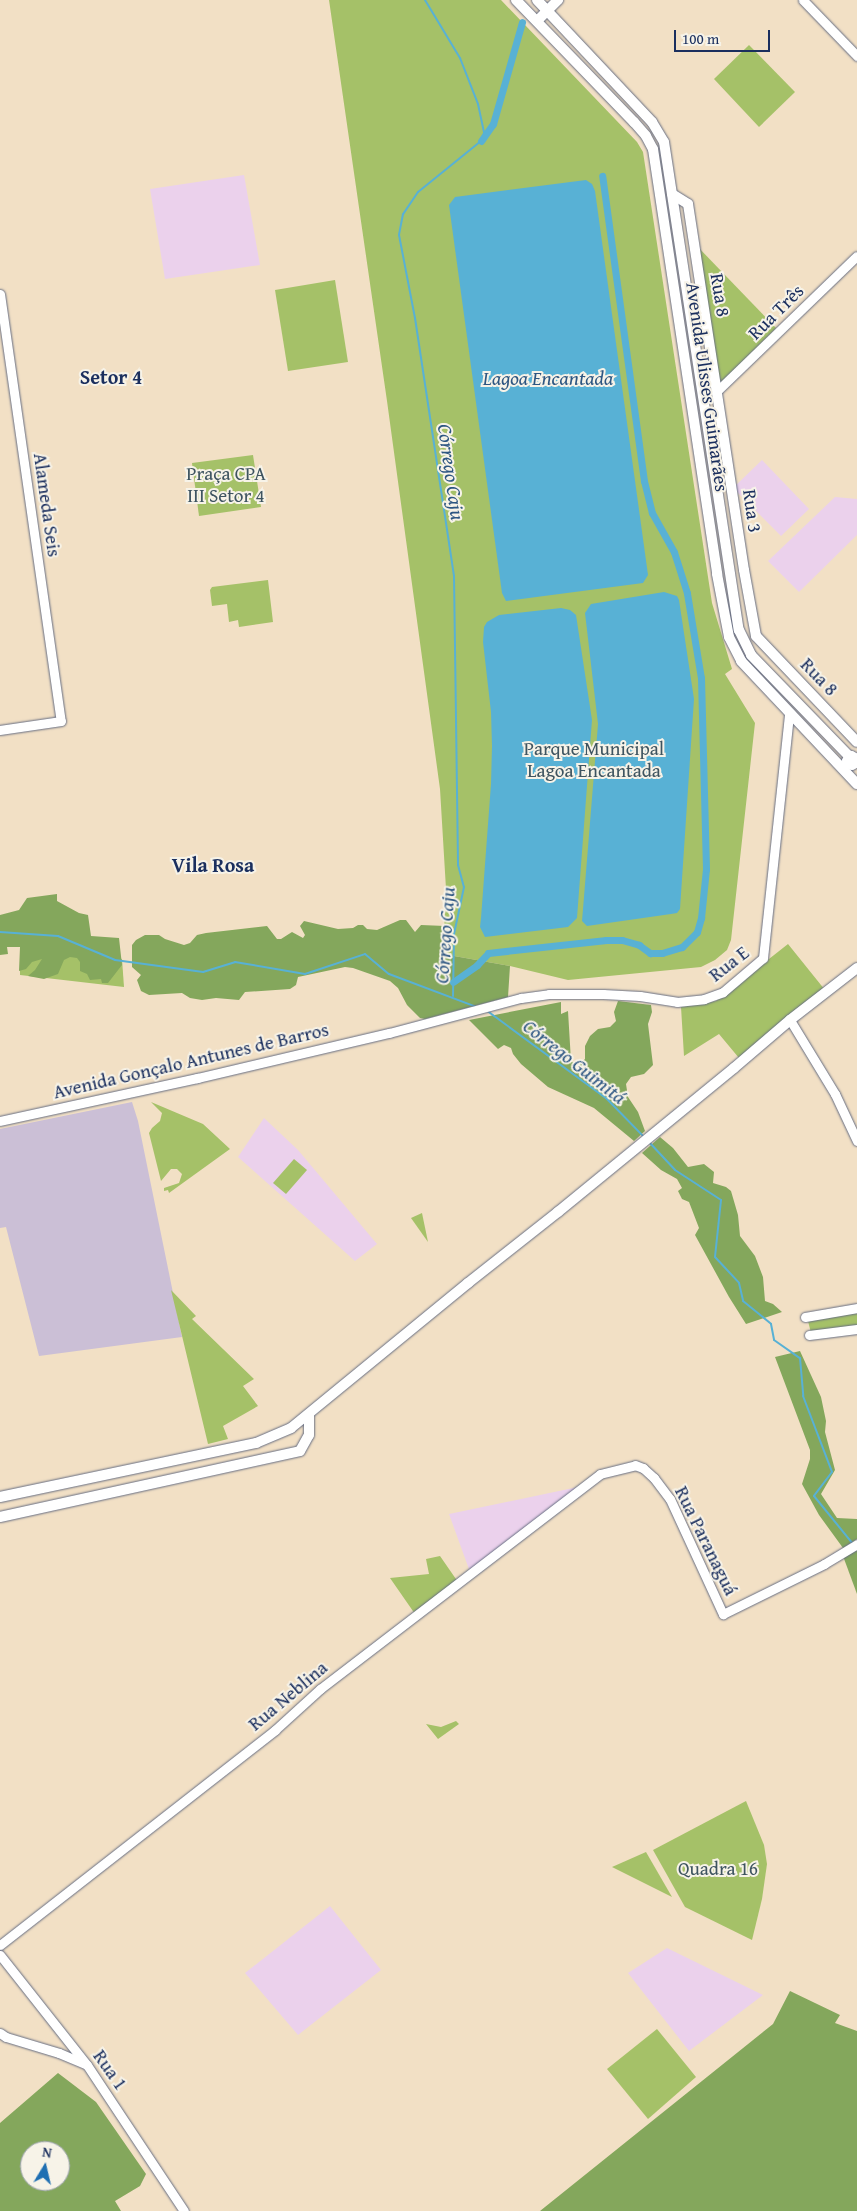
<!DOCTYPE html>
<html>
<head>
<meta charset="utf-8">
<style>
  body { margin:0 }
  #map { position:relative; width:857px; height:2211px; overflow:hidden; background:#f2e0c5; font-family:"Gentium Book Plus",serif }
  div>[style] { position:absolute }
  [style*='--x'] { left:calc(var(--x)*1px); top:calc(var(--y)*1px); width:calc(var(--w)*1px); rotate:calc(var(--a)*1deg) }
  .built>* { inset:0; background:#ebd1ec }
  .industrial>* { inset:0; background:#cbbfd6 }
  .green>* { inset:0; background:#a5c168 }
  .forest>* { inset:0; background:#84a75c }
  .water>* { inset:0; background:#58b1d5 }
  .stream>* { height:2px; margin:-1px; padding:0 1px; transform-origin:1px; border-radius:1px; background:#58b1d5 }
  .canal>* { height:7px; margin:-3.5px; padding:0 3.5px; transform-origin:3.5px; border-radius:3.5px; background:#58b1d5 }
  .roads { filter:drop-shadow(0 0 1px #666d82) drop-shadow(0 0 1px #666d82) }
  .tertiary>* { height:9px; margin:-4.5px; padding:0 4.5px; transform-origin:4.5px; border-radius:4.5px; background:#fff }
  .secondary>* { height:10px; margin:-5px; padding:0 5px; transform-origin:5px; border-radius:5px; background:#fff }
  span { translate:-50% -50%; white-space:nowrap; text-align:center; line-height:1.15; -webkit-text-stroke:4px #f7f3e8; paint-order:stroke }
  .street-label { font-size:19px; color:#1b2f5e }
  .park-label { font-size:19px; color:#3e5460 }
  .neighbourhood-label { font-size:20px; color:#1b2f5e; font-weight:700 }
  .water-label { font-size:20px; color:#2d5682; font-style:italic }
  .north { position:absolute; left:20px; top:2141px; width:50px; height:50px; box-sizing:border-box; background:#f7f3e8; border:1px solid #9fa5b1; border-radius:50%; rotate:9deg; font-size:14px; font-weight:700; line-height:20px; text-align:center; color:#1b2f5e }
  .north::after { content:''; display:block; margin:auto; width:18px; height:22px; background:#1f6fb2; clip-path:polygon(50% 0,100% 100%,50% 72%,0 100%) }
  .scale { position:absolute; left:674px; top:30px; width:96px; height:22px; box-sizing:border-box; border:2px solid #1b2f5e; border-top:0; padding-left:6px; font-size:15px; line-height:18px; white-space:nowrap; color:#1b2f5e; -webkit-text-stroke:4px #f7f3e8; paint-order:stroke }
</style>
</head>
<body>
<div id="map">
  <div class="built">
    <div style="clip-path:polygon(244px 175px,260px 265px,165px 279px,150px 189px)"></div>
    <div style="clip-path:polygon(762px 460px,809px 509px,781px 536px,733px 488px)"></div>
    <div style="clip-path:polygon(835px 497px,857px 499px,857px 535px,799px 592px,768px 561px)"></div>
    <div style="clip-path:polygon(264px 1118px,298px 1150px,377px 1244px,355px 1261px,238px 1157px)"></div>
    <div style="clip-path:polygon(578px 1487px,470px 1572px,449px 1514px)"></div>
    <div style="clip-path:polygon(330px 1906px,381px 1970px,298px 2035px,245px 1973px)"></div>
    <div style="clip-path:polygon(667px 1948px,763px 1995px,689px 2051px,628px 1973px)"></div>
  </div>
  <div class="industrial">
    <div style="clip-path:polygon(132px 1102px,138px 1121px,182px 1337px,39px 1356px,6px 1227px,0 1228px,0 1129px)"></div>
  </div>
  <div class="green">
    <div style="clip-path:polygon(329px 0,501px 0,637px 142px,643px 152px,712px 603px,732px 669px,725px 674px,755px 723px,731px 940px,727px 950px,715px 960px,701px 967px,568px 980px,510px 966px,443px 954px,446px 889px,440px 789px,387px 401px)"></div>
    <div style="clip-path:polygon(749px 45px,795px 92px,759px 127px,714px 79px)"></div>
    <div style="clip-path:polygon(697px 246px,776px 328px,720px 385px)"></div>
    <div style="clip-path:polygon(335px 280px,348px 362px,288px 371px,275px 290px)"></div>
    <div style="clip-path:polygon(253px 455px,261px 507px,199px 516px,192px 463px)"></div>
    <div style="clip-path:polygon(268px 580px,273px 622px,239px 627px,238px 620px,229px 622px,227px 604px,212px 606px,210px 590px,212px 587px)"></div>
    <div style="clip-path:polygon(20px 933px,122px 959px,124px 987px,20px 975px)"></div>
    <div style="clip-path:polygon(788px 944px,825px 990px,739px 1058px,719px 1034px,684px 1056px,681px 1007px,716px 1001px)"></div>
    <div style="clip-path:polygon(151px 1102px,203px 1124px,230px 1149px,169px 1193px,168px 1190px,164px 1191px,164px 1188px,179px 1183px,182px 1174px,177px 1169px,171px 1169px,161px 1181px,149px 1133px,152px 1128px,160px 1121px,162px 1113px)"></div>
    <div style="clip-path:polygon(294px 1159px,307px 1170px,286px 1194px,273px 1183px)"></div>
    <div style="clip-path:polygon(422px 1213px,428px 1242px,411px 1218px)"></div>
    <div style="clip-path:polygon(171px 1290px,196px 1316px,192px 1319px,254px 1379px,243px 1386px,258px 1406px,223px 1426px,228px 1439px,208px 1444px)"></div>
    <div style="clip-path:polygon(857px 1313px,857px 1326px,811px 1333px,808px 1321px)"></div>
    <div style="clip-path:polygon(440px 1556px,458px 1582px,415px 1614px,390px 1578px,429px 1574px,426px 1559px)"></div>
    <div style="clip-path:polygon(456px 1721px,459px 1724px,438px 1739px,426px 1724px,441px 1727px)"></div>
    <div style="clip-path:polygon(746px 1801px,764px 1845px,767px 1864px,762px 1899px,752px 1940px,685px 1907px,653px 1850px)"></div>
    <div style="clip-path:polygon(646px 1852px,672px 1897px,612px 1867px)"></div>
    <div style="clip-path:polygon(657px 2029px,696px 2077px,648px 2119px,607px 2069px)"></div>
  </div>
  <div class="forest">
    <div style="clip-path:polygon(57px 894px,57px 901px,79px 913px,88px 915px,91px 936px,119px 938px,122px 965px,108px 983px,102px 983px,101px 979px,90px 980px,87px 974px,80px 971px,80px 962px,77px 958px,70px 957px,64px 960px,58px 974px,44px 979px,28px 976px,35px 970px,42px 959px,32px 962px,26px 969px,19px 971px,20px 947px,7px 947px,8px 954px,0 955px,0 915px,19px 910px,27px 898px)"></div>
    <div style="clip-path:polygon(400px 920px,406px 920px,415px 932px,421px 925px,445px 926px,443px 954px,510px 966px,508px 997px,425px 1019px,420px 1018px,407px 1005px,398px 988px,390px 981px,353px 968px,345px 967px,298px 977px,296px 985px,290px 989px,245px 992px,239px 1000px,216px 998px,202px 1000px,190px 998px,182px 993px,149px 995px,141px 991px,137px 980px,141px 975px,132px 967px,132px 945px,136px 940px,145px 935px,159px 935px,165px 939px,184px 945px,190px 943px,197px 935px,206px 933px,267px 926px,277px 939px,281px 939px,292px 932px,303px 938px,305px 935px,300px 926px,304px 921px,338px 929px,353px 928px,358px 925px,363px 925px,367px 929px,377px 930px)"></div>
    <div style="clip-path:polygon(618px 1001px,651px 1005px,652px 1012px,648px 1024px,653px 1065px,644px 1074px,631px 1077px,626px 1084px,628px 1097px,638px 1112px,645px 1131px,634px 1141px,594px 1108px,548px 1087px,521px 1064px,513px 1054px,511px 1048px,504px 1045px,498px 1049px,469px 1020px,561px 1002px,561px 1014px,568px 1011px,571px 1061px,578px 1066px,585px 1059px,585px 1046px,590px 1036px,598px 1029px,610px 1027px,616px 1021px,614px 1012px)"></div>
    <div style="clip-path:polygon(660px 1137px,673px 1148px,688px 1167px,704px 1164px,714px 1172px,713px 1183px,726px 1187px,731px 1191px,738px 1215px,740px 1236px,755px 1256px,763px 1277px,765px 1301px,773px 1304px,782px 1312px,746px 1324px,729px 1297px,695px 1235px,699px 1228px,689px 1202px,682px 1199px,678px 1191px,682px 1188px,677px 1179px,661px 1170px,642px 1153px)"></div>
    <div style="clip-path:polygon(800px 1351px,821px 1397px,826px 1421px,825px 1432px,835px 1470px,821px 1494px,837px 1518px,857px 1519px,857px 1539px,843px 1548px,819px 1515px,802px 1484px,810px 1459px,810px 1450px,775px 1357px)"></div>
    <div style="clip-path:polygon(857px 1548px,857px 1594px,843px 1556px)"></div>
    <div style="clip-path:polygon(790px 1991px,840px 2015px,835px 2023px,857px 2031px,857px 2211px,540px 2211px,773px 2024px)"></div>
    <div style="clip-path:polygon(evenodd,58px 2073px,96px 2102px,146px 2174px,140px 2186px,115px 2201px,121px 2211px,0 2211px,0 2123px,58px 2073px,30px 2151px,60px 2151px,60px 2181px,30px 2181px,30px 2151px)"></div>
  </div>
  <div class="water">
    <div style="clip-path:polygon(586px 180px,592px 184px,595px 191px,648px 575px,643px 583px,506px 601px,502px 593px,449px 205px,455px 197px)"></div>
    <div style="clip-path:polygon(664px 592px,677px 596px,679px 600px,694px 699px,680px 909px,677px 913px,671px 914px,587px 926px,582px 921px,583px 909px,598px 724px,585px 613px,591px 604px)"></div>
    <div style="clip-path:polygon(561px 608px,570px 610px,576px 615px,592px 720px,577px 918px,568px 927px,485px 937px,480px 927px,481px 918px,491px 784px,492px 746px,491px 712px,483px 642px,484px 627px,487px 622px,499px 615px)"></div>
  </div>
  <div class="stream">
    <div style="--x:425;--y:0;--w:68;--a:58.9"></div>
    <div style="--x:460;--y:58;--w:49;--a:68.6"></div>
    <div style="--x:478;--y:104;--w:30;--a:78"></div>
    <div style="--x:484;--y:133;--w:9;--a:111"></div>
    <div style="--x:481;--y:141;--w:81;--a:141"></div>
    <div style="--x:418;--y:192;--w:27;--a:124"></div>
    <div style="--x:403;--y:214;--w:21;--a:101"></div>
    <div style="--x:399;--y:235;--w:85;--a:79.1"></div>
    <div style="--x:415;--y:318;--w:261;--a:81.4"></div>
    <div style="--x:454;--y:576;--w:289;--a:89.2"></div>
    <div style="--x:458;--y:865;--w:23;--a:75"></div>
    <div style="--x:464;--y:887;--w:48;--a:102"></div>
    <div style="--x:454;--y:934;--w:62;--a:90.9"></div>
    <div style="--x:0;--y:932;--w:58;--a:3.9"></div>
    <div style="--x:58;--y:936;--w:62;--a:22.8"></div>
    <div style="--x:115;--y:960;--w:89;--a:7.8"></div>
    <div style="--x:203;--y:972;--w:34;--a:-17"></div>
    <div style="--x:235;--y:962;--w:71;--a:9.7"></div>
    <div style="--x:305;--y:974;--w:63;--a:-18.4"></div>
    <div style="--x:365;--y:954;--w:31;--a:40"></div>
    <div style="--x:389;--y:974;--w:94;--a:20.6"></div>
    <div style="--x:486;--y:1010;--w:149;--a:36.3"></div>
    <div style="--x:606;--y:1098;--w:54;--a:45.7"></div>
    <div style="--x:649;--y:1142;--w:38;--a:47"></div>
    <div style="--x:675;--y:1170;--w:55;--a:33.1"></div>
    <div style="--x:721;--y:1200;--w:57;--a:96"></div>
    <div style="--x:715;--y:1257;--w:35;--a:47"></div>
    <div style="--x:739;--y:1283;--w:18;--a:77"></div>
    <div style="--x:743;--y:1301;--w:36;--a:39"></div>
    <div style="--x:771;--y:1324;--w:16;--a:79"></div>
    <div style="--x:774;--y:1340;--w:32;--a:35"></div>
    <div style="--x:800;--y:1358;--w:38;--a:85"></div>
    <div style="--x:803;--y:1396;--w:81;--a:69.1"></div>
    <div style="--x:832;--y:1472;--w:30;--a:127"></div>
    <div style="--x:814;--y:1496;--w:62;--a:50.9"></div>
  </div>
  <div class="canal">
    <div style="--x:481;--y:141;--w:21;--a:-55"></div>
    <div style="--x:493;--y:124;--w:106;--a:-74.1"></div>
    <div style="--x:453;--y:982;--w:29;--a:-35"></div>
    <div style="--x:477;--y:965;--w:16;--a:-47"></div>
    <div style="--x:488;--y:953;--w:119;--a:-6.3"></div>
    <div style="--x:606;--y:940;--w:16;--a:0"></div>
    <div style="--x:622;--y:940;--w:18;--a:16"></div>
    <div style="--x:639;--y:945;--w:14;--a:36"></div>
    <div style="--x:650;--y:953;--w:12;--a:0"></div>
    <div style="--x:662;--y:953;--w:21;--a:-17"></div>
    <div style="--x:682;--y:947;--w:21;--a:-45"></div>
    <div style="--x:697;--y:932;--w:15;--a:-74"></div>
    <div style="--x:701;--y:918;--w:49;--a:-84.2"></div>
    <div style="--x:706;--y:869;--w:191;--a:-91.5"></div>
    <div style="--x:701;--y:678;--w:86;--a:-99.4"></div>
    <div style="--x:687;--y:593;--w:43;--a:-107.6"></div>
    <div style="--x:674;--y:552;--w:45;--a:-119.4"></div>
    <div style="--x:652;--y:513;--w:33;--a:-104"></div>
    <div style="--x:644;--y:481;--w:308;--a:-97.8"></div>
  </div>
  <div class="roads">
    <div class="tertiary">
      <div style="--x:803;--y:0;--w:78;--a:46"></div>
      <div style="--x:0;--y:294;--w:431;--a:81.9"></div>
      <div style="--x:61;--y:721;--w:62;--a:171.6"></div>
      <div style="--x:717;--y:391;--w:194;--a:-44"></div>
      <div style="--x:790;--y:1020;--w:87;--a:58.7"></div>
      <div style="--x:835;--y:1094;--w:52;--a:64.9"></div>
      <div style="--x:0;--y:1121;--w:202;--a:-12.3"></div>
      <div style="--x:197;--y:1078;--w:197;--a:-13.2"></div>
      <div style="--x:389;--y:1033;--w:137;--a:-14.9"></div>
      <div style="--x:521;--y:998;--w:28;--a:-8"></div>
      <div style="--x:549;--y:994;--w:54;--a:0"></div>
      <div style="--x:603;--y:994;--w:37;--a:3"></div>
      <div style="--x:640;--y:996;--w:37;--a:9"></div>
      <div style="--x:677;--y:1002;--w:27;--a:-6"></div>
      <div style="--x:704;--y:999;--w:20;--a:-20"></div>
      <div style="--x:723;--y:992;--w:52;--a:-40.4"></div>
      <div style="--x:763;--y:958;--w:246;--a:-83.9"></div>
      <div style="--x:805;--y:1317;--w:53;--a:-9.8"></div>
      <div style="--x:809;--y:1335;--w:48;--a:-7.1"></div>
      <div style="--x:0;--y:1945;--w:349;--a:-38"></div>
      <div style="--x:275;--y:1730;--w:61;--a:-42.3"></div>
      <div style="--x:320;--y:1689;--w:353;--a:-37.5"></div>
      <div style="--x:600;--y:1474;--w:36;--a:-14"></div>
      <div style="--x:635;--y:1465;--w:9;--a:21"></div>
      <div style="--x:643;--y:1468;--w:15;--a:42"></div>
      <div style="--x:654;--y:1478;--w:26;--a:53"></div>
      <div style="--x:670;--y:1499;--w:127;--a:65.3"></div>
      <div style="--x:723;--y:1614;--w:113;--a:-26.3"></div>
      <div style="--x:824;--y:1564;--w:39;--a:-31"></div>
      <div style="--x:0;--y:1955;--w:140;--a:51.7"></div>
      <div style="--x:87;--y:2065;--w:175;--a:56.4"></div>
      <div style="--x:0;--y:2033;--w:7;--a:34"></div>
      <div style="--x:6;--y:2037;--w:55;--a:16.8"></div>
      <div style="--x:59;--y:2053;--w:28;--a:23"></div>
    </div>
    <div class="secondary">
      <div style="--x:516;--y:0;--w:170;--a:46"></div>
      <div style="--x:634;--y:122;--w:18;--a:49"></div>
      <div style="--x:646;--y:136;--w:15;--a:62"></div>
      <div style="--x:653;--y:149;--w:430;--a:81.4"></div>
      <div style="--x:717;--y:574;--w:64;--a:79.2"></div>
      <div style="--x:729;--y:637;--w:27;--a:63"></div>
      <div style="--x:741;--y:661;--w:169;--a:46.7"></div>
      <div style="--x:537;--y:0;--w:168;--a:46.7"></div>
      <div style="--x:652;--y:122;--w:23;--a:59"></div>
      <div style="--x:664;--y:142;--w:494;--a:81.3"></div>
      <div style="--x:739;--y:630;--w:28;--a:64"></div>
      <div style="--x:751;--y:655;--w:141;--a:45.9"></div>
      <div style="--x:537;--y:21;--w:30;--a:-45"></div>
      <div style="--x:672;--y:194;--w:19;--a:32"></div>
      <div style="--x:688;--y:204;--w:370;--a:81.3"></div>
      <div style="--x:744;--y:570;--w:67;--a:79.7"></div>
      <div style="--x:756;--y:636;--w:146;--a:46.4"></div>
      <div style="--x:857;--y:759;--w:7;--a:-153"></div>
      <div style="--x:851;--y:756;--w:6;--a:129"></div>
      <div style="--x:847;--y:761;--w:6;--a:39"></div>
      <div style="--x:852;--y:765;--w:6;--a:-31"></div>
      <div style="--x:0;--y:1497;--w:262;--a:-11.9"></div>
      <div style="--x:256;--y:1443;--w:38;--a:-23"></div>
      <div style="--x:291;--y:1428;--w:229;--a:-39.3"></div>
      <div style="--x:468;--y:1283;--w:115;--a:-38.3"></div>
      <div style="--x:558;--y:1212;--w:227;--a:-39.3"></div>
      <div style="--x:734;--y:1068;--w:74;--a:-40.6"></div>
      <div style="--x:790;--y:1020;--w:85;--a:-37.8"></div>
      <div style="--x:0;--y:1517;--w:307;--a:-12.4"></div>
      <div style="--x:300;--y:1451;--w:18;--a:-61"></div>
      <div style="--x:309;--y:1435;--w:20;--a:-90"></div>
    </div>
  </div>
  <div class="street-label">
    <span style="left:720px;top:295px;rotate:81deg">Rua 8</span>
    <span style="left:776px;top:312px;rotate:-45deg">Rua Três</span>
    <span style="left:707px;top:387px;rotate:82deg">Avenida Ulisses Guimarães</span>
    <span style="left:47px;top:505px;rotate:82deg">Alameda Seis</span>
    <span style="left:752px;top:511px;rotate:82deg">Rua 3</span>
    <span style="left:819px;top:677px;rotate:46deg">Rua 8</span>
    <span style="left:729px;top:964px;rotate:-38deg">Rua E</span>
    <span style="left:191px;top:1061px;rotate:-13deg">Avenida Gonçalo Antunes de Barros</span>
    <span style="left:706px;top:1541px;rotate:64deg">Rua Paranaguá</span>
    <span style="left:288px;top:1696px;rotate:-40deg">Rua Neblina</span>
    <span style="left:110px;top:2070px;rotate:55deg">Rua 1</span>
  </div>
  <div class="park-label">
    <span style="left:226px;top:485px">Praça CPA<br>III Setor 4</span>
    <span style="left:594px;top:760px">Parque Municipal<br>Lagoa Encantada</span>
    <span style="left:718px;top:1869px">Quadra 16</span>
  </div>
  <div class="neighbourhood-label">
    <span style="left:111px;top:376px">Setor 4</span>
    <span style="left:213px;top:864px">Vila Rosa</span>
  </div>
  <div class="water-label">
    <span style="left:548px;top:377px">Lagoa Encantada</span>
    <span style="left:452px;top:472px;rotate:82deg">Córrego Caju</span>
    <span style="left:444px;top:935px;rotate:-86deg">Córrego Caju</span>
    <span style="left:575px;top:1061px;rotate:38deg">Córrego Guimitá</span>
  </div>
  <div class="north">N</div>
  <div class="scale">100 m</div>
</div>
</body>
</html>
